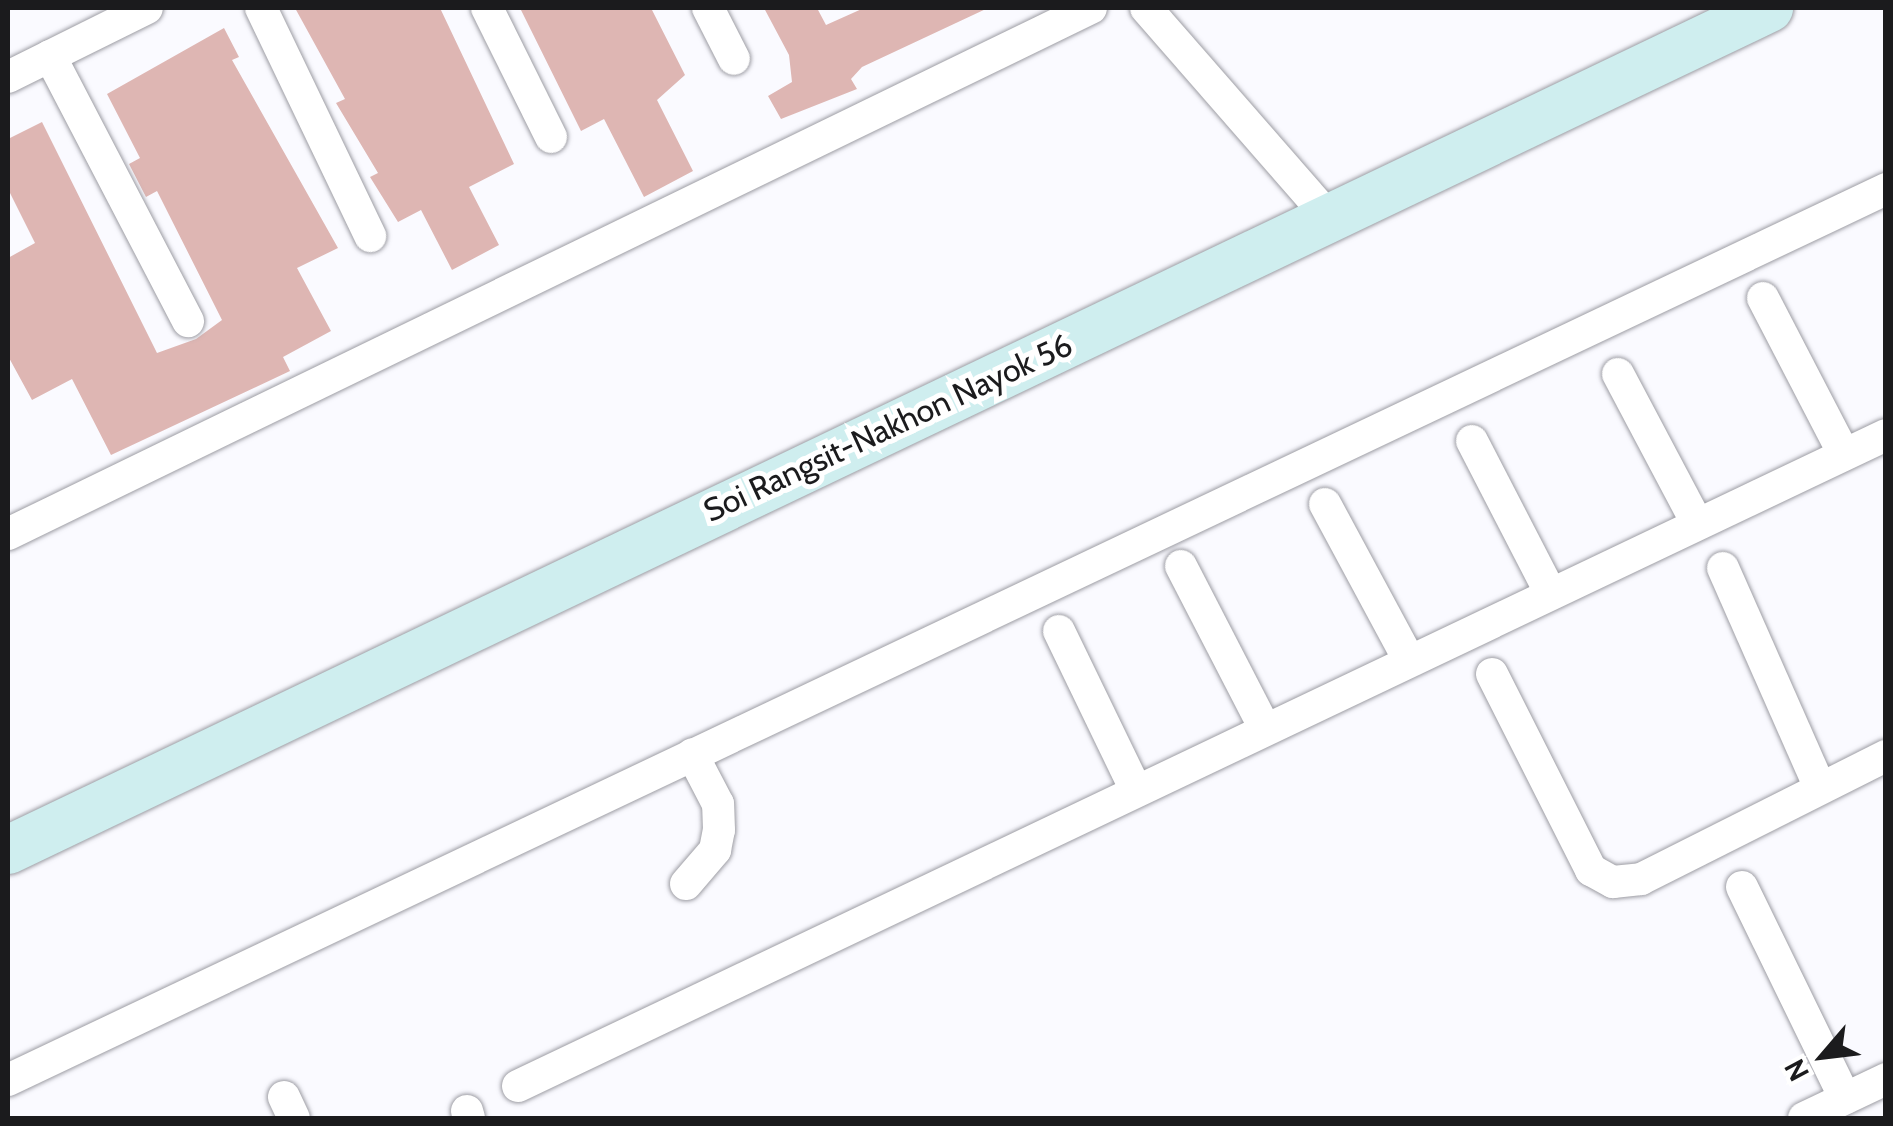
<!DOCTYPE html>
<html>
<head>
<meta charset="utf-8">
<style>
  body { margin:0 }
  #map { position:relative; width:1893px; height:1126px; overflow:hidden; background:#fafaff; font-family:Cabin,sans-serif }
  div>[style] { position:absolute }
  [style*='--x'] { left:calc(var(--x)*1px); top:calc(var(--y)*1px); width:calc(var(--w)*1px); rotate:calc(var(--a)*1deg) }
  .building>* { inset:0; background:#deb6b3 }
  .roads { filter:drop-shadow(0 0 2px #9d9da4) drop-shadow(0 0 2px #9d9da4) }
  .street>* { height:32px; margin:-16px; padding:0 16px; transform-origin:16px; border-radius:16px; background:#fff }
  .secondary>* { height:48px; margin:-24px; padding:0 24px; transform-origin:24px; border-radius:24px; background:#cfeeef }
  span { translate:-50% -50%; white-space:nowrap; text-align:center; line-height:1.15; -webkit-text-stroke:10px #fff; paint-order:stroke }
  .street-label { font-size:32px; color:#1b1b1d }
  .frame { position:absolute; inset:0; border:10px solid #1b1b1d; pointer-events:none }
  .north { position:absolute; left:1773px; top:1006px; width:100px; height:100px; -webkit-text-stroke:8px #fff; paint-order:stroke; rotate:242deg; font-size:28px; font-weight:700; line-height:40px; text-align:center; color:#1b1b1d }
  .north::after { content:''; display:block; margin:auto; width:35px; height:45px; background:#1b1b1d; clip-path:polygon(50% 0,100% 100%,50% 72%,0 100%) }
</style>
</head>
<body>
<div id="map">
  <div class="building">
    <div style="clip-path:polygon(295px 8px,440px 8px,514px 164px,469px 187px,499px 245px,452px 270px,421px 210px,398px 222px,370px 177px,378px 173px,336px 103px,345px 99px)"></div>
    <div style="clip-path:polygon(520px 8px,651px 8px,685px 75px,657px 100px,693px 171px,644px 197px,604px 119px,581px 131px)"></div>
    <div style="clip-path:polygon(764px 8px,817px 8px,826px 25px,864px 8px,988px 8px,862px 67px,851px 79px,857px 89px,781px 119px,768px 96px,792px 82px,789px 55px)"></div>
    <div style="clip-path:polygon(224px 28px,239px 57px,232px 60px,338px 248px,297px 268px,331px 331px,283px 357px,290px 371px,111px 455px,72px 379px,32px 400px,8px 356px,8px 258px,35px 243px,8px 189px,8px 139px,42px 122px,157px 353px,196px 339px,222px 320px,157px 191px,146px 197px,129px 164px,140px 158px,107px 94px)"></div>
  </div>
  <div class="roads">
    <div class="street">
      <div style="--x:261;--y:8;--w:253;--a:64.4"></div>
      <div style="--x:487;--y:8;--w:144;--a:63.6"></div>
      <div style="--x:708;--y:8;--w:57;--a:63"></div>
      <div style="--x:1146;--y:8;--w:280;--a:48.9"></div>
      <div style="--x:50;--y:56;--w:299;--a:62.5"></div>
      <div style="--x:8;--y:77;--w:155;--a:-26.4"></div>
      <div style="--x:1763;--y:298;--w:176;--a:62.6"></div>
      <div style="--x:1618;--y:374;--w:169;--a:62.1"></div>
      <div style="--x:1472;--y:441;--w:170;--a:62.7"></div>
      <div style="--x:1325;--y:504;--w:175;--a:61.7"></div>
      <div style="--x:8;--y:534;--w:1204;--a:-25.91"></div>
      <div style="--x:1181;--y:566;--w:179;--a:62.7"></div>
      <div style="--x:1723;--y:568;--w:240;--a:66.2"></div>
      <div style="--x:1059;--y:631;--w:177;--a:64.2"></div>
      <div style="--x:1492;--y:674;--w:220;--a:63.2"></div>
      <div style="--x:1591;--y:870;--w:25;--a:29"></div>
      <div style="--x:1613;--y:882;--w:28;--a:-6"></div>
      <div style="--x:1641;--y:879;--w:274;--a:-26.7"></div>
      <div style="--x:686;--y:884;--w:45;--a:-49.5"></div>
      <div style="--x:715;--y:850;--w:20;--a:-79"></div>
      <div style="--x:719;--y:830;--w:26;--a:-92"></div>
      <div style="--x:718;--y:804;--w:56;--a:-117.5"></div>
      <div style="--x:1742;--y:887;--w:235;--a:64"></div>
      <div style="--x:8;--y:1080;--w:2079;--a:-25.38"></div>
      <div style="--x:518;--y:1086;--w:1515;--a:-25.45"></div>
      <div style="--x:284;--y:1097;--w:23;--a:65"></div>
      <div style="--x:467;--y:1111;--w:7;--a:74"></div>
      <div style="--x:1804;--y:1118;--w:91;--a:-25.4"></div>
    </div>
    <div class="secondary">
      <div style="--x:8;--y:850;--w:1952;--a:-25.55"></div>
    </div>
  </div>
  <div class="street-label">
    <span style="left:888px;top:428px;rotate:-25deg">Soi Rangsit-Nakhon Nayok 56</span>
  </div>
  <div class="frame"></div>
  <div class="north">N</div>
</div>
</body>
</html>
